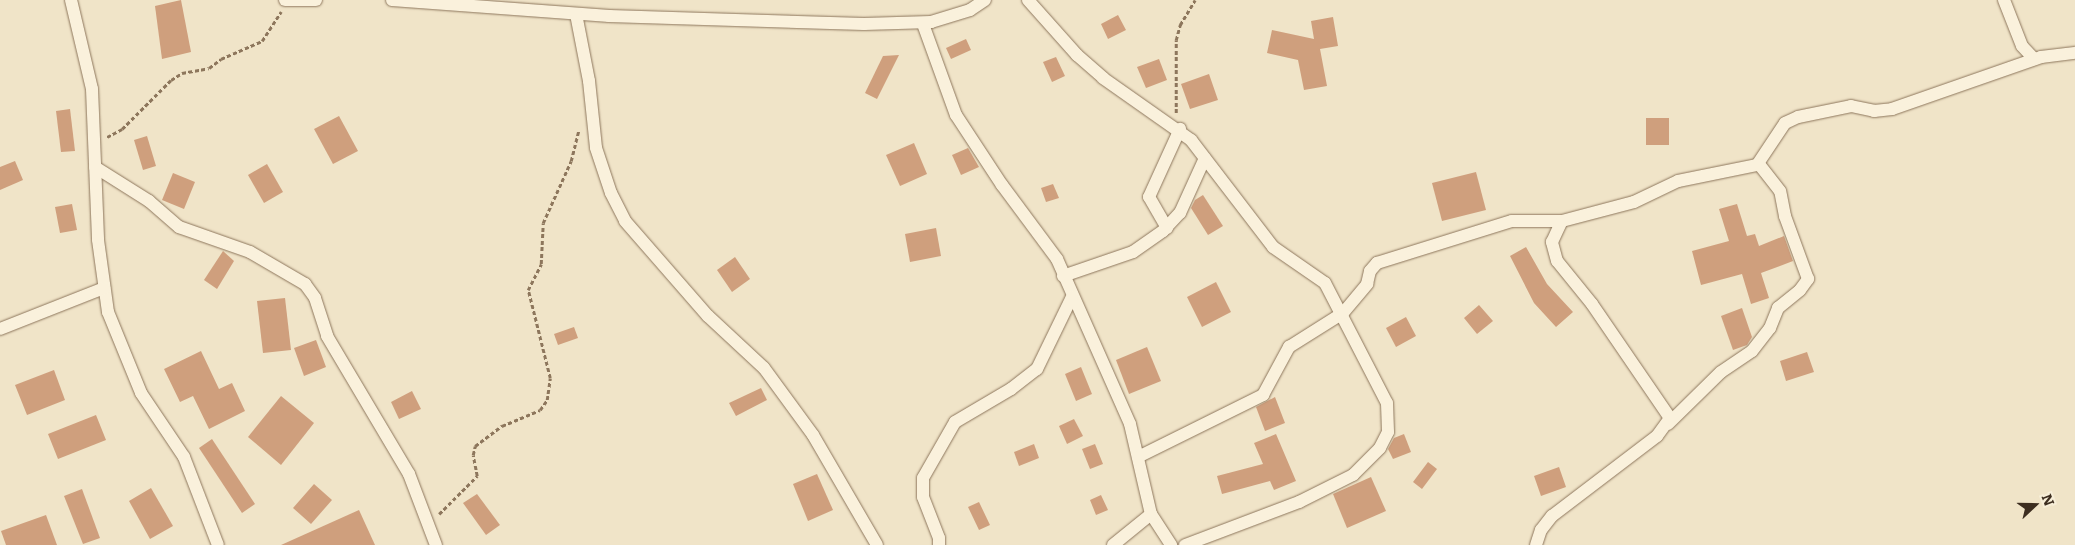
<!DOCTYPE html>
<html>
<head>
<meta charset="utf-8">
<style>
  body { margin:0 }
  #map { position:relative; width:2075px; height:545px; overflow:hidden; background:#f0e4c8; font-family:Literata,serif }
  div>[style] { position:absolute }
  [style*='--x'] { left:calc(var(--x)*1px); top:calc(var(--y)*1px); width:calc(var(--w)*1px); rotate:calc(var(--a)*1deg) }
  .building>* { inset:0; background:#cf9f7d }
  .path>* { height:2.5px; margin-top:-1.25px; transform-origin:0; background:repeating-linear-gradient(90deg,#8d765c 0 4px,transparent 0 6.5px) }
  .roads { filter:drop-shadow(0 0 1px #8d765c) drop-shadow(0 0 1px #8d765c) }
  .minor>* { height:12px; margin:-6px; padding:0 6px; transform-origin:6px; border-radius:6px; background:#faf1dc }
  span { translate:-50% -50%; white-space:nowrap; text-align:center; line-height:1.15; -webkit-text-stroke:4px #f7eed8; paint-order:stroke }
  .north { position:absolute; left:2010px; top:480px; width:50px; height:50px; -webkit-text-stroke:4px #f7eed8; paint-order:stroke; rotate:69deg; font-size:14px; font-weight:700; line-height:20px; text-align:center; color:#3d2e20 }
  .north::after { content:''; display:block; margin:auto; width:18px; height:22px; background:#3d2e20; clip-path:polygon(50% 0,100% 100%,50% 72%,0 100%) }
</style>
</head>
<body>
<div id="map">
  <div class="building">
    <div style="clip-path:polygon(181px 0,191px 52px,162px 59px,155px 6px)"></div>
    <div style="clip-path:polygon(1118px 15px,1126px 30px,1108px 39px,1101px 24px)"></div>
    <div style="clip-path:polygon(1333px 17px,1338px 46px,1320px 49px,1327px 86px,1304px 90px,1298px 60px,1267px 53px,1272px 30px,1314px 39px,1311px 21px)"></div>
    <div style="clip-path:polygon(966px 39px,971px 50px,951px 59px,946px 48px)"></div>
    <div style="clip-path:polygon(899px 55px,877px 99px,865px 93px,883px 56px)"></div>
    <div style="clip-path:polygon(1056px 57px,1065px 76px,1052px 82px,1043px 62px)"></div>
    <div style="clip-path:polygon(1159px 59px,1167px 80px,1146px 88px,1137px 67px)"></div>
    <div style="clip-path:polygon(1209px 74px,1218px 100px,1190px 109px,1181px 84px)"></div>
    <div style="clip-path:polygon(70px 109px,75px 151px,61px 152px,56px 111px)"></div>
    <div style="clip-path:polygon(339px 116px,358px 151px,333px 164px,314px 129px)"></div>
    <div style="clip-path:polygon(1646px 118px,1669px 118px,1669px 145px,1646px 145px)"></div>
    <div style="clip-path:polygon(147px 136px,156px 166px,143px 170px,134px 140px)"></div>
    <div style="clip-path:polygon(914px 143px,927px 174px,900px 186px,886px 155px)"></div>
    <div style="clip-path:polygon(968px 148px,979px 167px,961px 175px,952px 155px)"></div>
    <div style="clip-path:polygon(15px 161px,23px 180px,0 190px,0 167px)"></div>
    <div style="clip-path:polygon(267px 164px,283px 192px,264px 203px,248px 175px)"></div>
    <div style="clip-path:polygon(1476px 172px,1486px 210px,1442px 221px,1432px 183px)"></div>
    <div style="clip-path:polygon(173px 173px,195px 182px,184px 209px,162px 200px)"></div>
    <div style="clip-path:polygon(1053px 184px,1059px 198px,1046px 202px,1041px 188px)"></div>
    <div style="clip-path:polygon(1203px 195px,1223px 226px,1208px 235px,1191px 208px,1195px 200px)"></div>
    <div style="clip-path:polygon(72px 204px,77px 230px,60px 233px,55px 207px)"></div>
    <div style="clip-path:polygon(1737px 204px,1747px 236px,1755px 234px,1759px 246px,1784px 236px,1793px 261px,1761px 273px,1769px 298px,1751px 304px,1742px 274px,1701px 285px,1692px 251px,1729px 241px,1719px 209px)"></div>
    <div style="clip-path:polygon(936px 228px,941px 256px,910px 262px,905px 234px)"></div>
    <div style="clip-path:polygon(1526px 247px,1547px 284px,1573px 312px,1556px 327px,1534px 303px,1510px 256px)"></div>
    <div style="clip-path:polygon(223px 251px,234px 261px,217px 289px,204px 280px)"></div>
    <div style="clip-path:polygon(735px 257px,750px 279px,732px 292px,717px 270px)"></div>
    <div style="clip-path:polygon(1216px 282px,1231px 312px,1202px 327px,1187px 297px)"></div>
    <div style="clip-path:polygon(285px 298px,291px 350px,263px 353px,257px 301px)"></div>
    <div style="clip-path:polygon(1479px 305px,1493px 321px,1477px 334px,1464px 318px)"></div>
    <div style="clip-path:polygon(1742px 308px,1752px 337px,1747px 345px,1733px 350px,1721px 316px)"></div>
    <div style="clip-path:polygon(1406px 317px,1416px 336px,1396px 347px,1386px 328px)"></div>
    <div style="clip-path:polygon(574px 327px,578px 338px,558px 345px,554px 334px)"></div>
    <div style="clip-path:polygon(316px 340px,326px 367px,304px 376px,294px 348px)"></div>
    <div style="clip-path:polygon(1147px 347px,1161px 381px,1129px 394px,1116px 360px)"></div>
    <div style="clip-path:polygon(201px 351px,219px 389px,232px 383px,245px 411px,209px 429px,193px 396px,180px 402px,164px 369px)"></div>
    <div style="clip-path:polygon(1807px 352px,1814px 372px,1786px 381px,1780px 361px)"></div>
    <div style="clip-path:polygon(1081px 367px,1092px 394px,1076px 401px,1065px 374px)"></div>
    <div style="clip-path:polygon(54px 370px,65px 400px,27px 415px,15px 385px)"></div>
    <div style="clip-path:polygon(761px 388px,767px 400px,736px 416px,729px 403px)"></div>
    <div style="clip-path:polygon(412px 391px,421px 409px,399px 419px,391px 402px)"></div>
    <div style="clip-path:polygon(281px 396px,314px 423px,281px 465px,248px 437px)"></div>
    <div style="clip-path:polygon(1275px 397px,1285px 423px,1265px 431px,1256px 407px)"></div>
    <div style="clip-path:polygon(96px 415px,106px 440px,58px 459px,48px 434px)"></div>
    <div style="clip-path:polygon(1074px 419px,1083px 436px,1067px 444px,1059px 426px)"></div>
    <div style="clip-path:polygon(1276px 434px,1296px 481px,1274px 490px,1270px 481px,1222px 494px,1217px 476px,1263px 464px,1254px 443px)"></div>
    <div style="clip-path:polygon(1404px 434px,1411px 452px,1393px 459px,1388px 449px,1394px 438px)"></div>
    <div style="clip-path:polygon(212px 439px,255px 504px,242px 513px,199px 448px)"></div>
    <div style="clip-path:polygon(1034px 444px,1039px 458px,1019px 466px,1014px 452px)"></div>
    <div style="clip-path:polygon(1095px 444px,1103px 464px,1090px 469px,1082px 449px)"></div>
    <div style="clip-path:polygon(1428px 462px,1437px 469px,1422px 489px,1413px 482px)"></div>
    <div style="clip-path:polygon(1559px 467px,1566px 487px,1541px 496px,1534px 476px)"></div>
    <div style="clip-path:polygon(817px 474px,833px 510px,808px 521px,793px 484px)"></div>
    <div style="clip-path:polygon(1371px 477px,1386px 511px,1347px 528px,1333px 494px)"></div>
    <div style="clip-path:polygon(314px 484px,332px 500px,311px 524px,293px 508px)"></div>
    <div style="clip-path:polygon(151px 488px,173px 526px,150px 539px,129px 501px)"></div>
    <div style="clip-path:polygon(82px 489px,100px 538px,83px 544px,64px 496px)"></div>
    <div style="clip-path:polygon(477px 494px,500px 525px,486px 535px,463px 503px)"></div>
    <div style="clip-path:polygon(1101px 495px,1108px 510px,1096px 515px,1090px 500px)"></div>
    <div style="clip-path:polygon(979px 502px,990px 525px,979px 530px,968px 507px)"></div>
    <div style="clip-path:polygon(359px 510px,375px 545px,281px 545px)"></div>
    <div style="clip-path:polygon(46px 515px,57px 545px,6px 545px,1px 531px)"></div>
  </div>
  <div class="path">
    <div style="--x:1176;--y:113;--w:73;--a:-90"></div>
    <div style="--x:1176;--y:40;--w:16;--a:-75"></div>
    <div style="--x:1180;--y:25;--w:29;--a:-59"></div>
    <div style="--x:107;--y:137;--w:17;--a:-28"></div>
    <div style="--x:122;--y:129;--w:69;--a:-45"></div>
    <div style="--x:171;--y:80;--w:13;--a:-32"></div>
    <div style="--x:182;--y:73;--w:27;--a:-10"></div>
    <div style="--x:209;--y:68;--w:15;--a:-37"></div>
    <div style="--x:221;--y:59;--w:45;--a:-23.7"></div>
    <div style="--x:262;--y:41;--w:35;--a:-57"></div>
    <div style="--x:439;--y:514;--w:54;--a:-45"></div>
    <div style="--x:477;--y:476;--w:21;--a:-101"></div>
    <div style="--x:473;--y:455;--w:9;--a:-77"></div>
    <div style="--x:475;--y:446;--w:34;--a:-37"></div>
    <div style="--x:502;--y:426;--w:41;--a:-22.8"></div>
    <div style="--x:540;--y:410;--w:12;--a:-55"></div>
    <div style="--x:547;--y:400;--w:22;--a:-82"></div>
    <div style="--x:550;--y:378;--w:91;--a:-104"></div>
    <div style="--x:528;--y:290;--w:29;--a:-63"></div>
    <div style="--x:541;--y:264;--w:41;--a:-87.2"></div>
    <div style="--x:543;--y:223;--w:68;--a:-65.7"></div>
    <div style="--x:571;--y:161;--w:32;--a:-76"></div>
  </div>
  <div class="roads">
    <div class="minor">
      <div style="--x:71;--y:0;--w:91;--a:76.7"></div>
      <div style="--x:92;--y:89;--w:151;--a:87.7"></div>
      <div style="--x:98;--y:240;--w:73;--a:82.1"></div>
      <div style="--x:108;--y:312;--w:87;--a:67.8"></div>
      <div style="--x:141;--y:393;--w:77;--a:56.1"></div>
      <div style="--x:184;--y:457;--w:94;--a:68.9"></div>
      <div style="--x:285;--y:0;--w:31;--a:0"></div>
      <div style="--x:392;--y:0;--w:218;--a:4.2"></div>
      <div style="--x:609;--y:16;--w:255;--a:1.8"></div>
      <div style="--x:864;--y:24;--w:67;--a:-1.7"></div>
      <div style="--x:931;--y:22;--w:41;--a:-17.1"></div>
      <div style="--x:970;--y:10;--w:18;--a:-34"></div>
      <div style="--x:1028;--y:0;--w:74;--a:48.3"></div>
      <div style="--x:1077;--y:55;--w:35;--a:41"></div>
      <div style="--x:1103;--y:78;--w:108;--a:35.2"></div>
      <div style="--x:1191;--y:140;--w:135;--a:52.5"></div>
      <div style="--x:1273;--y:247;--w:63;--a:34.7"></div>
      <div style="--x:1325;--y:283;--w:135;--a:62.7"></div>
      <div style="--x:1387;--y:403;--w:29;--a:88"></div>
      <div style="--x:1388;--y:432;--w:18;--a:117"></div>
      <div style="--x:1380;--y:448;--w:38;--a:135"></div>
      <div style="--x:1353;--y:475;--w:60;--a:153.4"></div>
      <div style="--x:1299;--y:502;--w:122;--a:159.3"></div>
      <div style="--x:2004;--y:0;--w:49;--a:68.6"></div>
      <div style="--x:2022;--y:46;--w:18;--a:47"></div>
      <div style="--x:576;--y:14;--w:68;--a:79"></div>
      <div style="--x:589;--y:81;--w:67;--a:84"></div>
      <div style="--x:596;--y:148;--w:47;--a:71.6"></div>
      <div style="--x:611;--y:193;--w:31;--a:63"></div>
      <div style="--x:625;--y:221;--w:126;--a:48.9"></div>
      <div style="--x:708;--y:316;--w:76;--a:42.9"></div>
      <div style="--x:764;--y:368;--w:83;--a:53.8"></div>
      <div style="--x:813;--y:435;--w:127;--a:59.8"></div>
      <div style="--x:923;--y:24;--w:97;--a:70.1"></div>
      <div style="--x:956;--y:115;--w:84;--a:56.7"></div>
      <div style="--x:1002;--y:185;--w:92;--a:53.4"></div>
      <div style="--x:1057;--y:259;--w:180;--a:66.1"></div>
      <div style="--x:1130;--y:424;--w:92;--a:76.9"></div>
      <div style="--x:1151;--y:514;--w:37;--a:57"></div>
      <div style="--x:95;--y:167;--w:64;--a:32.2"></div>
      <div style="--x:149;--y:201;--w:40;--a:41"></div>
      <div style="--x:179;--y:227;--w:75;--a:19.4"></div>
      <div style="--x:250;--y:252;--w:64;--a:30.2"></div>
      <div style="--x:305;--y:284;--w:17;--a:54"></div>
      <div style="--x:315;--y:298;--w:40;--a:72"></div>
      <div style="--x:327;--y:336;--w:161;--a:59.3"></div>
      <div style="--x:409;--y:474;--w:76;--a:69.2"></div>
      <div style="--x:1167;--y:228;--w:36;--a:-120"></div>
      <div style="--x:1149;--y:197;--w:75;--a:-65.5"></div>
      <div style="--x:1063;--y:276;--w:74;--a:-18.9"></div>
      <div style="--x:1133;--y:252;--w:37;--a:-35"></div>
      <div style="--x:1163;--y:231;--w:25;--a:-47"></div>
      <div style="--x:1180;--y:213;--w:60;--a:-65.6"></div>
      <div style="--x:0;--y:329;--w:112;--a:-21.5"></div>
      <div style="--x:1668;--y:424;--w:74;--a:-44.5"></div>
      <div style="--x:1721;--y:372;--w:37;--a:-34"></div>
      <div style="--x:1752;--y:351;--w:29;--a:-52"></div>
      <div style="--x:1770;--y:328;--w:22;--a:-68"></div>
      <div style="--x:1778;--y:308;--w:28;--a:-39"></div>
      <div style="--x:1800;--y:290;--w:14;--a:-54"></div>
      <div style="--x:1808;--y:279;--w:67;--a:-110.1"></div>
      <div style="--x:1785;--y:216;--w:25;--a:-101"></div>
      <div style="--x:1780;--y:191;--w:34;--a:-128"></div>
      <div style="--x:1138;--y:457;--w:140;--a:-26.4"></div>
      <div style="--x:1263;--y:395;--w:55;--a:-61.6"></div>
      <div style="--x:1289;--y:347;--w:64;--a:-32.2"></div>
      <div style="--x:1343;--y:313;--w:38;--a:-50"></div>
      <div style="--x:1367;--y:284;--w:13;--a:-77"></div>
      <div style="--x:1370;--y:271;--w:11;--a:-49"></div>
      <div style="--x:1377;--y:263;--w:141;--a:-17.3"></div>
      <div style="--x:1512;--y:221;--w:50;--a:0"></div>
      <div style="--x:939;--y:545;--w:7;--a:-90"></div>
      <div style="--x:939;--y:538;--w:44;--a:-111.3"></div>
      <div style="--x:923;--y:497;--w:19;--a:-90"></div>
      <div style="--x:923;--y:478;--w:64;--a:-60.3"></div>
      <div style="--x:955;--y:422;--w:65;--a:-30.5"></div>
      <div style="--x:1011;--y:389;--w:33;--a:-38"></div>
      <div style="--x:1037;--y:369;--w:80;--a:-64.1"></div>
      <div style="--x:1113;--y:545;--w:49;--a:-39.2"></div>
      <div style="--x:1536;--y:545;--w:16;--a:-72"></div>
      <div style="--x:1541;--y:530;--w:18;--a:-52"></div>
      <div style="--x:1552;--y:516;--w:132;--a:-37.3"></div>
      <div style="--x:1657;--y:436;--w:22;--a:-54"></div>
      <div style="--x:1670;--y:418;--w:138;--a:-124.4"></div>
      <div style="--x:1592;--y:304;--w:55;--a:-129.1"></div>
      <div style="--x:1557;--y:261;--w:20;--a:-105"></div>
      <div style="--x:1552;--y:242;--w:23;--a:-65"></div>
      <div style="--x:1562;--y:221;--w:74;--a:-14.8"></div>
      <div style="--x:1634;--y:202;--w:49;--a:-25.5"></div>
      <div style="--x:1678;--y:181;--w:81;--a:-11.4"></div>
      <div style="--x:1757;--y:165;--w:50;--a:-56.3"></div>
      <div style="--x:1785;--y:123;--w:14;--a:-25"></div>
      <div style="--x:1798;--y:117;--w:54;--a:-11.7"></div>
      <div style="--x:1851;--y:106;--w:24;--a:12"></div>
      <div style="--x:1874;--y:111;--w:18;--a:-6"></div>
      <div style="--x:1892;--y:109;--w:158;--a:-19.2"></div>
      <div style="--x:2041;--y:57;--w:34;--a:-7"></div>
    </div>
  </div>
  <div class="north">N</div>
</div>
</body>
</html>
